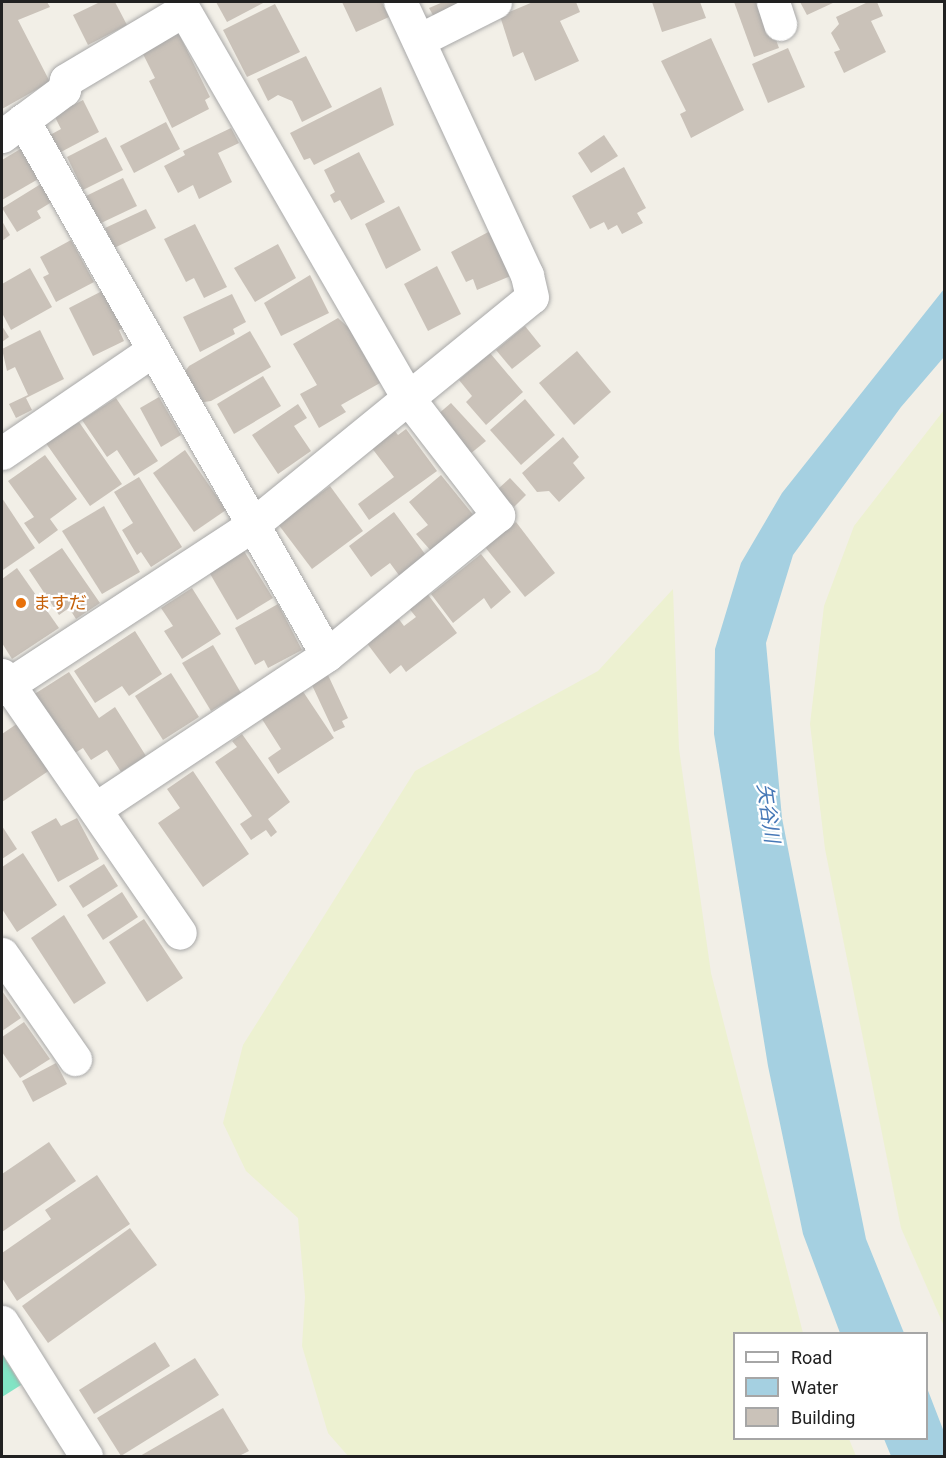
<!DOCTYPE html>
<html>
<head>
<meta charset="utf-8">
<style>
  body { margin:0 }
  #map { position:relative; width:946px; height:1458px; overflow:hidden; background:#f2efe7; font-family:Roboto,"Noto Sans JP",sans-serif }
  div>[style] { position:absolute }
  [style*='--x'] { left:calc(var(--x)*1px); top:calc(var(--y)*1px); width:calc(var(--w)*1px); rotate:calc(var(--a)*1deg) }
  .farmland>* { inset:0; background:#edf1d1 }
  .pitch>* { inset:0; background:#81e4c4 }
  .water>* { inset:0; background:#a5d0e1 }
  .building>* { inset:0; background:#cac2b9 }
  .roads { filter:drop-shadow(0 0 2px #a8a8a8) drop-shadow(0 0 2px #a8a8a8) }
  .minor>* { height:33px; margin:-16.5px; padding:0 16.5px; transform-origin:16.5px; border-radius:16.5px; background:#fff }
  .dots>* { width:16px; height:16px; translate:-50% -50%; box-sizing:border-box; border:3px solid #fff; border-radius:50% }
  span { translate:-50% -50%; white-space:nowrap; text-align:center; line-height:1.15; -webkit-text-stroke:4.5px #fff; paint-order:stroke }
  .food-label { font-size:18px; color:#c56008 }
  .left { translate:0 -50%; text-align:left }
  .water-label { font-size:20px; color:#4678b7; font-style:italic }
  .frame { position:absolute; inset:0; border:3px solid #212121; pointer-events:none }
  .legend { position:absolute; left:733px; top:1332px; width:195px; height:108px; box-sizing:border-box; background:#fff; border:2px solid #a6a6a6; margin:0; padding:8px 10px; list-style:none; font-size:18px; color:#212121 }
  .legend li { display:flex; align-items:center; gap:12px; height:30px }
  .legend b { width:30px; border:2px solid #a6a6a6 }
</style>
</head>
<body>
<div id="map">
  <div class="farmland">
    <div style="clip-path:polygon(944px 410px,944px 1326px,901px 1228px,825px 849px,810px 724px,824px 606px,854px 526px)"></div>
    <div style="clip-path:polygon(673px 589px,679px 749px,711px 973px,803px 1333px,734px 1334px,734px 1438px,849px 1439px,856px 1456px,348px 1456px,328px 1433px,302px 1346px,305px 1297px,298px 1218px,246px 1171px,223px 1123px,243px 1045px,415px 771px,598px 671px)"></div>
  </div>
  <div class="pitch">
    <div style="clip-path:polygon(2px 1354px,21px 1385px,2px 1397px)"></div>
  </div>
  <div class="water">
    <div style="clip-path:polygon(944px 289px,944px 357px,901px 407px,793px 555px,766px 643px,782px 818px,812px 972px,866px 1239px,904px 1333px,840px 1333px,803px 1234px,768px 1066px,714px 734px,715px 649px,741px 563px,782px 493px)"></div>
    <div style="clip-path:polygon(927px 1388px,944px 1432px,944px 1456px,891px 1456px,884px 1439px,926px 1438px)"></div>
  </div>
  <div class="building">
    <div style="clip-path:polygon(2px 2px,47px 2px,50px 7px,18px 20px,50px 82px,2px 109px)"></div>
    <div style="clip-path:polygon(100px 2px,115px 2px,127px 25px,88px 45px,73px 15px)"></div>
    <div style="clip-path:polygon(216px 2px,265px 2px,227px 22px)"></div>
    <div style="clip-path:polygon(342px 2px,382px 2px,389px 17px,356px 32px)"></div>
    <div style="clip-path:polygon(443px 2px,465px 2px,434px 17px,429px 8px)"></div>
    <div style="clip-path:polygon(533px 2px,576px 2px,580px 12px,560px 21px,579px 61px,535px 81px,523px 52px,513px 57px,500px 16px)"></div>
    <div style="clip-path:polygon(652px 2px,700px 2px,706px 18px,662px 32px)"></div>
    <div style="clip-path:polygon(734px 2px,762px 2px,779px 48px,754px 57px)"></div>
    <div style="clip-path:polygon(800px 2px,835px 2px,807px 15px)"></div>
    <div style="clip-path:polygon(868px 2px,877px 2px,883px 16px,871px 21px,886px 52px,844px 73px,834px 52px,840px 50px,831px 33px,839px 24px,836px 17px)"></div>
    <div style="clip-path:polygon(275px 4px,300px 52px,247px 77px,223px 30px)"></div>
    <div style="clip-path:polygon(178px 32px,210px 97px,205px 100px,209px 109px,172px 128px,149px 81px,155px 78px,141px 50px)"></div>
    <div style="clip-path:polygon(711px 38px,744px 110px,691px 138px,680px 114px,686px 111px,661px 61px)"></div>
    <div style="clip-path:polygon(788px 48px,805px 87px,768px 103px,752px 64px)"></div>
    <div style="clip-path:polygon(306px 56px,332px 107px,302px 122px,292px 101px,278px 95px,268px 101px,257px 79px)"></div>
    <div style="clip-path:polygon(381px 87px,394px 125px,314px 165px,310px 158px,304px 160px,290px 133px)"></div>
    <div style="clip-path:polygon(83px 100px,99px 132px,59px 153px,50px 135px,61px 129px,54px 115px)"></div>
    <div style="clip-path:polygon(166px 122px,180px 149px,134px 173px,120px 146px)"></div>
    <div style="clip-path:polygon(231px 128px,239px 143px,218px 153px,232px 182px,199px 199px,193px 185px,178px 193px,164px 166px,185px 155px,183px 151px)"></div>
    <div style="clip-path:polygon(604px 135px,618px 156px,591px 173px,578px 153px)"></div>
    <div style="clip-path:polygon(106px 137px,123px 170px,83px 190px,67px 157px)"></div>
    <div style="clip-path:polygon(22px 148px,40px 178px,2px 200px,2px 160px)"></div>
    <div style="clip-path:polygon(359px 152px,385px 202px,351px 220px,340px 200px,334px 203px,330px 195px,335px 192px,324px 170px)"></div>
    <div style="clip-path:polygon(624px 167px,646px 208px,637px 213px,643px 223px,622px 234px,617px 225px,608px 230px,604px 222px,590px 229px,572px 196px)"></div>
    <div style="clip-path:polygon(123px 178px,137px 206px,99px 224px,86px 196px)"></div>
    <div style="clip-path:polygon(44px 182px,55px 200px,37px 211px,41px 218px,17px 232px,2px 208px)"></div>
    <div style="clip-path:polygon(399px 206px,421px 250px,386px 269px,365px 224px)"></div>
    <div style="clip-path:polygon(146px 209px,156px 228px,114px 248px,105px 228px)"></div>
    <div style="clip-path:polygon(2px 221px,10px 235px,2px 241px)"></div>
    <div style="clip-path:polygon(195px 224px,227px 287px,204px 298px,194px 278px,186px 282px,164px 239px)"></div>
    <div style="clip-path:polygon(492px 230px,513px 275px,477px 290px,473px 279px,466px 282px,451px 252px)"></div>
    <div style="clip-path:polygon(71px 240px,94px 282px,56px 302px,43px 277px,49px 274px,40px 257px)"></div>
    <div style="clip-path:polygon(278px 244px,296px 278px,255px 302px,234px 268px)"></div>
    <div style="clip-path:polygon(437px 266px,461px 314px,428px 331px,404px 284px)"></div>
    <div style="clip-path:polygon(30px 268px,52px 307px,11px 330px,2px 313px,2px 284px)"></div>
    <div style="clip-path:polygon(310px 275px,329px 313px,281px 336px,264px 303px)"></div>
    <div style="clip-path:polygon(104px 290px,123px 328px,119px 330px,124px 341px,93px 356px,69px 308px)"></div>
    <div style="clip-path:polygon(232px 294px,246px 322px,233px 329px,235px 334px,200px 352px,183px 317px)"></div>
    <div style="clip-path:polygon(338px 318px,349px 328px,380px 383px,341px 405px,346px 412px,319px 428px,300px 394px,317px 385px,293px 344px)"></div>
    <div style="clip-path:polygon(2px 326px,9px 337px,2px 342px)"></div>
    <div style="clip-path:polygon(525px 326px,541px 346px,512px 369px,496px 350px)"></div>
    <div style="clip-path:polygon(40px 330px,64px 379px,26px 398px,32px 410px,16px 418px,9px 404px,28px 395px,15px 367px,7px 371px,2px 349px)"></div>
    <div style="clip-path:polygon(250px 331px,271px 367px,211px 401px,198px 403px,183px 374px,189px 366px)"></div>
    <div style="clip-path:polygon(577px 351px,611px 392px,574px 425px,539px 383px)"></div>
    <div style="clip-path:polygon(490px 353px,523px 392px,486px 425px,466px 402px,472px 396px,459px 380px)"></div>
    <div style="clip-path:polygon(263px 376px,281px 406px,234px 434px,217px 404px)"></div>
    <div style="clip-path:polygon(159px 397px,181px 435px,161px 447px,140px 408px)"></div>
    <div style="clip-path:polygon(116px 398px,158px 461px,134px 476px,117px 450px,107px 457px,82px 420px)"></div>
    <div style="clip-path:polygon(525px 399px,555px 435px,521px 465px,490px 430px)"></div>
    <div style="clip-path:polygon(451px 403px,486px 441px,470px 454px,437px 415px)"></div>
    <div style="clip-path:polygon(298px 404px,307px 418px,294px 426px,311px 451px,278px 474px,252px 435px)"></div>
    <div style="clip-path:polygon(70px 420px,74px 425px,79px 422px,122px 484px,90px 506px,43px 439px)"></div>
    <div style="clip-path:polygon(406px 429px,437px 471px,369px 520px,358px 504px,394px 477px,371px 447px,394px 430px,398px 435px)"></div>
    <div style="clip-path:polygon(563px 437px,579px 457px,573px 463px,585px 478px,559px 502px,549px 491px,537px 492px,522px 473px)"></div>
    <div style="clip-path:polygon(185px 450px,226px 510px,194px 532px,153px 473px)"></div>
    <div style="clip-path:polygon(45px 455px,77px 499px,50px 519px,58px 530px,39px 544px,24px 523px,34px 517px,8px 481px)"></div>
    <div style="clip-path:polygon(441px 475px,475px 517px,432px 552px,416px 534px,428px 525px,409px 502px)"></div>
    <div style="clip-path:polygon(139px 477px,182px 547px,151px 567px,141px 552px,137px 555px,122px 530px,133px 523px,114px 492px)"></div>
    <div style="clip-path:polygon(510px 478px,526px 495px,514px 507px,498px 489px)"></div>
    <div style="clip-path:polygon(330px 486px,363px 531px,312px 569px,278px 524px)"></div>
    <div style="clip-path:polygon(2px 498px,35px 548px,3px 570px,2px 568px)"></div>
    <div style="clip-path:polygon(104px 506px,140px 572px,102px 594px,62px 531px)"></div>
    <div style="clip-path:polygon(394px 512px,428px 558px,401px 578px,390px 563px,371px 577px,349px 546px)"></div>
    <div style="clip-path:polygon(516px 522px,555px 573px,525px 597px,485px 547px)"></div>
    <div style="clip-path:polygon(62px 548px,100px 603px,76px 619px,69px 608px,59px 615px,29px 570px)"></div>
    <div style="clip-path:polygon(244px 551px,273px 598px,237px 620px,209px 572px)"></div>
    <div style="clip-path:polygon(481px 554px,511px 592px,491px 609px,484px 598px,453px 623px,431px 594px)"></div>
    <div style="clip-path:polygon(17px 568px,59px 628px,12px 659px,2px 643px,2px 579px)"></div>
    <div style="clip-path:polygon(192px 588px,221px 634px,182px 659px,164px 631px,173px 626px,161px 608px)"></div>
    <div style="clip-path:polygon(426px 592px,457px 633px,406px 672px,401px 665px,390px 674px,366px 642px,398px 618px,404px 626px,416px 617px,407px 606px)"></div>
    <div style="clip-path:polygon(278px 604px,302px 650px,268px 668px,264px 660px,255px 665px,235px 628px)"></div>
    <div style="clip-path:polygon(135px 631px,162px 674px,129px 696px,122px 686px,95px 703px,74px 671px)"></div>
    <div style="clip-path:polygon(213px 645px,241px 693px,211px 711px,182px 663px)"></div>
    <div style="clip-path:polygon(69px 672px,99px 718px,115px 707px,146px 756px,121px 772px,107px 750px,91px 760px,83px 748px,72px 755px,33px 695px)"></div>
    <div style="clip-path:polygon(171px 673px,199px 717px,163px 740px,135px 696px)"></div>
    <div style="clip-path:polygon(328px 675px,348px 718px,342px 721px,345px 727px,334px 732px,311px 683px)"></div>
    <div style="clip-path:polygon(302px 690px,334px 738px,278px 774px,268px 758px,281px 749px,260px 716px)"></div>
    <div style="clip-path:polygon(21px 721px,53px 768px,2px 802px,2px 734px)"></div>
    <div style="clip-path:polygon(242px 734px,290px 802px,268px 819px,277px 832px,271px 837px,266px 830px,251px 840px,240px 824px,252px 816px,215px 762px,237px 747px,232px 741px)"></div>
    <div style="clip-path:polygon(193px 771px,249px 854px,203px 887px,158px 823px,180px 808px,167px 789px)"></div>
    <div style="clip-path:polygon(56px 818px,61px 826px,77px 818px,99px 859px,58px 882px,31px 832px)"></div>
    <div style="clip-path:polygon(2px 826px,17px 849px,2px 859px)"></div>
    <div style="clip-path:polygon(23px 853px,57px 905px,17px 932px,2px 909px,2px 867px)"></div>
    <div style="clip-path:polygon(104px 864px,118px 886px,83px 908px,69px 886px)"></div>
    <div style="clip-path:polygon(122px 892px,138px 917px,103px 940px,87px 915px)"></div>
    <div style="clip-path:polygon(64px 915px,106px 983px,74px 1004px,31px 938px)"></div>
    <div style="clip-path:polygon(144px 919px,183px 978px,147px 1002px,109px 942px)"></div>
    <div style="clip-path:polygon(2px 991px,21px 1018px,2px 1031px)"></div>
    <div style="clip-path:polygon(24px 1022px,50px 1059px,20px 1078px,2px 1052px,2px 1037px)"></div>
    <div style="clip-path:polygon(56px 1063px,67px 1084px,33px 1102px,22px 1081px)"></div>
    <div style="clip-path:polygon(49px 1142px,76px 1181px,2px 1232px,2px 1174px)"></div>
    <div style="clip-path:polygon(97px 1175px,130px 1224px,17px 1301px,2px 1278px,2px 1253px,51px 1219px,45px 1210px)"></div>
    <div style="clip-path:polygon(130px 1228px,157px 1265px,48px 1343px,22px 1306px)"></div>
    <div style="clip-path:polygon(155px 1342px,170px 1366px,94px 1414px,79px 1390px)"></div>
    <div style="clip-path:polygon(195px 1358px,219px 1395px,121px 1456px,97px 1418px)"></div>
    <div style="clip-path:polygon(223px 1408px,249px 1451px,239px 1456px,140px 1456px)"></div>
  </div>
  <div class="roads">
    <div class="minor">
      <div style="--x:773;--y:2;--w:23;--a:72"></div>
      <div style="--x:419;--y:40;--w:85;--a:-26.6"></div>
      <div style="--x:23;--y:120;--w:615;--a:60.39"></div>
      <div style="--x:2;--y:136;--w:77;--a:-36.6"></div>
      <div style="--x:64;--y:90;--w:10;--a:-79"></div>
      <div style="--x:66;--y:80;--w:137;--a:-30.7"></div>
      <div style="--x:184;--y:10;--w:448;--a:60"></div>
      <div style="--x:408;--y:398;--w:148;--a:52.4"></div>
      <div style="--x:498;--y:515;--w:221;--a:140.7"></div>
      <div style="--x:327;--y:655;--w:278;--a:146.4"></div>
      <div style="--x:2;--y:453;--w:183;--a:-34.3"></div>
      <div style="--x:2;--y:675;--w:313;--a:55.4"></div>
      <div style="--x:2;--y:689;--w:298;--a:-33.2"></div>
      <div style="--x:251;--y:526;--w:362;--a:-39.2"></div>
      <div style="--x:532;--y:297;--w:23;--a:-103"></div>
      <div style="--x:527;--y:275;--w:301;--a:-114.9"></div>
      <div style="--x:2;--y:954;--w:128;--a:55.2"></div>
      <div style="--x:2;--y:1322;--w:158;--a:57.9"></div>
    </div>
  </div>
  <div class="dots">
    <div style="left:21px;top:603px;background:#e8710a"></div>
  </div>
  <div class="food-label">
    <span class="left" style="left:33px;top:603px">ますだ</span>
  </div>
  <div class="water-label">
    <span style="left:768px;top:813px;rotate:82deg">矢谷川</span>
  </div>
  <div class="frame"></div>
  <ul class="legend">
  <li><b style="height:8px;background:#fff"></b>Road</li>
  <li><b style="height:16px;background:#a5d0e1"></b>Water</li>
  <li><b style="height:16px;background:#cac2b9"></b>Building</li>
  </ul>
</div>
</body>
</html>
